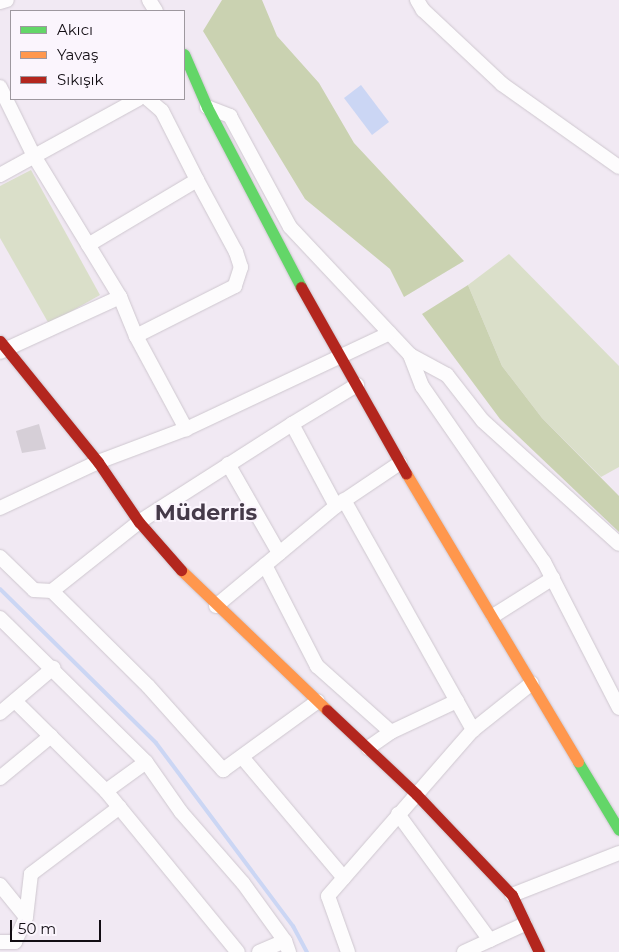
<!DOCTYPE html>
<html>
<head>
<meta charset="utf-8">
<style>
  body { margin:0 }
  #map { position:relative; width:619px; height:952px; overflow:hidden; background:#f1e9f3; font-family:Montserrat,sans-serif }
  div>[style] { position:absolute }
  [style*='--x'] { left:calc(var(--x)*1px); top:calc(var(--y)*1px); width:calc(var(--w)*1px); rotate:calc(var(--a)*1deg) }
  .green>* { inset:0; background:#dadfc9 }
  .forest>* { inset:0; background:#cad2b1 }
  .water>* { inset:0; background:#cbd6f4 }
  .stream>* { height:4px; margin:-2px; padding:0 2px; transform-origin:2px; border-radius:2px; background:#cbd6f4 }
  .building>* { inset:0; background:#d6cfd7 }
  .roads { filter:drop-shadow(0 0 1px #cec7cf) drop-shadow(0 0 1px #cec7cf) }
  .street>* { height:14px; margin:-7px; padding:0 7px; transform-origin:7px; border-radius:7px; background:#fdfcfd }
  .fast>* { height:11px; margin:-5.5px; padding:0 5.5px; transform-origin:5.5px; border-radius:5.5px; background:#63d668 }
  .slow>* { height:11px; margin:-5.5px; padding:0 5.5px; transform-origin:5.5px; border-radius:5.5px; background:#ff974d }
  .jam>* { height:11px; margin:-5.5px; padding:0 5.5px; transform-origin:5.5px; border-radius:5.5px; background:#b3261e }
  span { translate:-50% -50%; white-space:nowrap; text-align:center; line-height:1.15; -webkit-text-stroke:4px #fbf5fd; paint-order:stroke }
  .district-label { font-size:22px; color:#453a49; font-weight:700 }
  .legend { position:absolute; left:10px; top:10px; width:175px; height:90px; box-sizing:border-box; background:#fbf5fd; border:1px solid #9e989f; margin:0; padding:6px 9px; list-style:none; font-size:15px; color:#120d13 }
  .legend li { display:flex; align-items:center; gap:10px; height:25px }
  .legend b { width:25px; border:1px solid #9e989f }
  .scale { position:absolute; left:10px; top:920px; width:91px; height:22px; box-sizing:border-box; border:2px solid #120d13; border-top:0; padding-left:6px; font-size:15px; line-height:18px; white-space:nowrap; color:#120d13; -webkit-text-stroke:4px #fbf5fd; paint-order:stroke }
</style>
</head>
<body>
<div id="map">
  <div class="green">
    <div style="clip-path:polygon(31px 170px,100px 295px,49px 324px,0 238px,0 186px)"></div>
    <div style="clip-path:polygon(509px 254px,619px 366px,619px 467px,601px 477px,542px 418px,502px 366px,468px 285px)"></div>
  </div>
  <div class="forest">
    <div style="clip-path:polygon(222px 0,262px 0,277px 36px,319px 83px,354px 143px,464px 261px,404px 297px,390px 269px,305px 199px,203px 31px)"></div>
    <div style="clip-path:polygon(468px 285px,502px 366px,542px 418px,619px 496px,619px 532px,500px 419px,422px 314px)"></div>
  </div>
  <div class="water">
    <div style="clip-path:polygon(361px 85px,389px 122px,372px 135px,344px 98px)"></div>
  </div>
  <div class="stream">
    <div style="--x:0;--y:589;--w:219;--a:44.6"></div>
    <div style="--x:156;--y:743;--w:229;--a:53.2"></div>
    <div style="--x:293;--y:926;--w:30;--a:62"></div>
  </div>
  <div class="building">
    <div style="clip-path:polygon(39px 424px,46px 449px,22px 453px,16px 431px)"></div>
  </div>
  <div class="roads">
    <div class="street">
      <div style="--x:149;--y:0;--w:13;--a:58"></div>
      <div style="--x:417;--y:0;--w:12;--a:59"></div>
      <div style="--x:423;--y:10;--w:108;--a:43.1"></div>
      <div style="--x:502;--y:84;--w:143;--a:35.4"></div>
      <div style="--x:0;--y:2;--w:7;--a:-16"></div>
      <div style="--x:0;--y:87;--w:77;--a:63.8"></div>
      <div style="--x:34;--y:156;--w:165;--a:58.6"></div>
      <div style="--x:120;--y:297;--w:42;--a:67.7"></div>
      <div style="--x:136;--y:336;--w:106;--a:61.7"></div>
      <div style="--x:148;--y:99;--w:18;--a:41"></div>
      <div style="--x:162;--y:111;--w:77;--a:63.1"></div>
      <div style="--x:207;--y:107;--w:25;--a:21"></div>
      <div style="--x:230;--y:116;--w:126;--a:61.6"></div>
      <div style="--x:290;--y:227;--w:175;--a:46.8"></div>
      <div style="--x:410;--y:355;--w:33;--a:69"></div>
      <div style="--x:422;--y:386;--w:214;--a:55.3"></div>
      <div style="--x:544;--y:562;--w:164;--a:62.8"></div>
      <div style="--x:0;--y:175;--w:158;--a:-28.8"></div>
      <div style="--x:88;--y:245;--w:127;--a:-30.8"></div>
      <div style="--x:197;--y:180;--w:82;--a:61.6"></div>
      <div style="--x:236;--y:252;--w:16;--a:72"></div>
      <div style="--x:241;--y:267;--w:20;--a:108"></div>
      <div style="--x:235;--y:286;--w:111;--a:153.2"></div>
      <div style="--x:0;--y:352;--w:132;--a:-24.6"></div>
      <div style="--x:410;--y:355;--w:42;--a:28.4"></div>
      <div style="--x:447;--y:375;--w:58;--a:52"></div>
      <div style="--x:483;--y:421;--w:183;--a:42.1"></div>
      <div style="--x:292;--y:424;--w:76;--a:-31"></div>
      <div style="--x:228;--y:464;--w:103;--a:60.2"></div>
      <div style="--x:344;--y:500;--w:264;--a:60.7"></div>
      <div style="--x:0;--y:508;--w:108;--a:-25.1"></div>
      <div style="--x:98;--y:462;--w:94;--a:-20.6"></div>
      <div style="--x:186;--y:429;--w:225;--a:-25.2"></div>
      <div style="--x:0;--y:557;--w:47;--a:44.1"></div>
      <div style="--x:34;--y:590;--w:18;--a:3"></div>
      <div style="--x:52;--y:591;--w:135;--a:44.7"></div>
      <div style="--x:148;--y:686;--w:113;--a:48.2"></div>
      <div style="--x:223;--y:770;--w:117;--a:-36"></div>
      <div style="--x:265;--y:565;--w:114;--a:62.8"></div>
      <div style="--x:317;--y:666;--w:99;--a:41.7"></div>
      <div style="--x:52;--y:591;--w:111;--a:-38.4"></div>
      <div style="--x:139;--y:522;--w:182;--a:-32.6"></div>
      <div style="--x:292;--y:424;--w:93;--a:61.8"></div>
      <div style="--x:216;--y:606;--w:156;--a:-39.8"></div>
      <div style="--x:336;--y:506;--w:77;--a:-33.9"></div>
      <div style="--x:493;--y:616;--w:71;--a:-32.3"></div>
      <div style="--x:0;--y:618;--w:205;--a:44.6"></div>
      <div style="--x:146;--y:762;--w:61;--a:55"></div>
      <div style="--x:181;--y:812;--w:94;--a:48.9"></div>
      <div style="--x:243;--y:883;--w:72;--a:54.1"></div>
      <div style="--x:285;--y:941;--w:12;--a:70"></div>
      <div style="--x:15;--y:701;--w:128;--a:44.7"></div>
      <div style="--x:106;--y:791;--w:208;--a:50.7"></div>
      <div style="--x:0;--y:713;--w:70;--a:-40.3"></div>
      <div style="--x:368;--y:748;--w:28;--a:-35"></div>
      <div style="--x:391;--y:732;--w:73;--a:-25.2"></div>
      <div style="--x:242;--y:757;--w:158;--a:49.9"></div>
      <div style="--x:0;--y:778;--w:66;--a:-39.5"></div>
      <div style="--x:106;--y:791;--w:49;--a:-35.9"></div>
      <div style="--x:398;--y:814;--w:156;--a:53.9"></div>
      <div style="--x:0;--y:885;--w:41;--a:50.9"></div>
      <div style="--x:512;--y:895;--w:115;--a:-21.4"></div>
      <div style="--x:0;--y:942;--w:15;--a:0"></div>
      <div style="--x:15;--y:942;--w:27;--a:-66"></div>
      <div style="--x:26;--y:917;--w:43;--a:-83.4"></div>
      <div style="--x:31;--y:874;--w:111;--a:-37"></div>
      <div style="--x:259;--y:952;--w:28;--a:-23"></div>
      <div style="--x:348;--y:952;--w:59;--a:-109.7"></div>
      <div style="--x:328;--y:896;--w:220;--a:-48.9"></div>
      <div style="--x:473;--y:730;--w:75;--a:-38.5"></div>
      <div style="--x:464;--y:952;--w:67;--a:-24.7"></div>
    </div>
    <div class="fast">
      <div style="--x:184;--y:54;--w:58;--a:66.5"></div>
      <div style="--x:207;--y:107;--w:203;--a:62.4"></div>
      <div style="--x:578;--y:762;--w:79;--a:58.9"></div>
    </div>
    <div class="slow">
      <div style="--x:406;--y:473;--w:336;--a:59.2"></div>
      <div style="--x:181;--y:570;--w:202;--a:43.8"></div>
    </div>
    <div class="jam">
      <div style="--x:301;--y:287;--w:214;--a:60.6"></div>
      <div style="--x:0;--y:341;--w:156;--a:51"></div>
      <div style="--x:98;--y:462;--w:73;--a:55.7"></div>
      <div style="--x:139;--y:522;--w:64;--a:48.8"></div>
      <div style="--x:327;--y:710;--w:122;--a:43.3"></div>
      <div style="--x:416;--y:794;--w:139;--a:46.5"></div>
      <div style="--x:512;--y:895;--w:63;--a:64.7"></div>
    </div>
  </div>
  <div class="district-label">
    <span style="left:206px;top:513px">Müderris</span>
  </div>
  <ul class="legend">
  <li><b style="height:6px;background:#63d668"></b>Akıcı</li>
  <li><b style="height:6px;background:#ff974d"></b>Yavaş</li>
  <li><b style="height:6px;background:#b3261e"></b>Sıkışık</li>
  </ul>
  <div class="scale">50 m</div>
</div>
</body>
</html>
